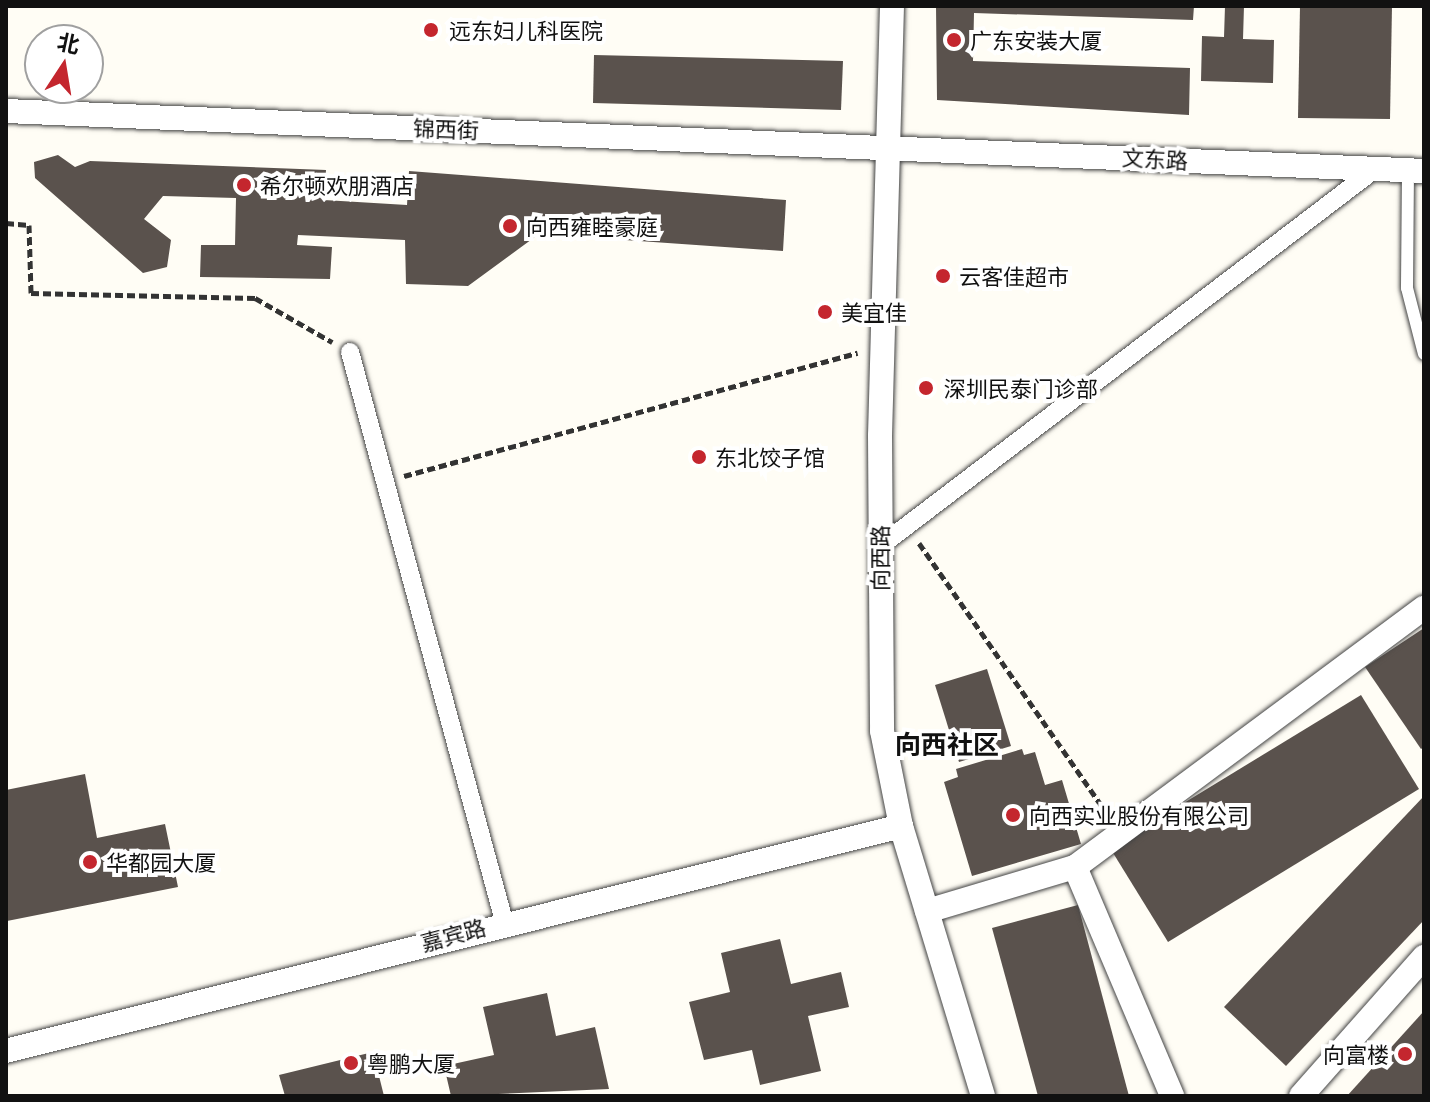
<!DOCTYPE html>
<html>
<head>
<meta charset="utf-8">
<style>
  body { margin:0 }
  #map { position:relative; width:1430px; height:1102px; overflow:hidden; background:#fffdf5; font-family:Literata,"Noto Sans SC",serif }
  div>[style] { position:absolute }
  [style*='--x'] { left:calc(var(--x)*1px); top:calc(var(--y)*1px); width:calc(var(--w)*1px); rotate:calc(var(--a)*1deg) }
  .building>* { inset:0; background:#5a524d }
  .path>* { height:5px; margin-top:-2.5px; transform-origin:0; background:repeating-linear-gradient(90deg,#333 0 8px,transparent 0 12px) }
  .roads { filter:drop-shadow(0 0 2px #444) drop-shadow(0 0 2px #444) }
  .service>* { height:12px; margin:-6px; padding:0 6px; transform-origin:6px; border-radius:6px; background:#fff }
  .pedestrian>* { height:18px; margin:-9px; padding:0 9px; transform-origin:9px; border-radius:9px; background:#fff }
  .minor>* { height:24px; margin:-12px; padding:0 12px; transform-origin:12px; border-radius:12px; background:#fff }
  .dots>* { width:22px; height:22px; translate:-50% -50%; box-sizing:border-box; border:4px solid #fff; border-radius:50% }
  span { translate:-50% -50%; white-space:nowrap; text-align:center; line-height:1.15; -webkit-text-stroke:8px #fff; paint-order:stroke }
  .poi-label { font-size:22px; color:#111 }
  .left { translate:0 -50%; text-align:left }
  .right { translate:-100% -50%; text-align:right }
  .street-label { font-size:22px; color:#111 }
  .quarter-label { font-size:26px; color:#111; font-weight:700 }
  .frame { position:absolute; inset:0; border:8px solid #111; pointer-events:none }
  .north { position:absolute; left:24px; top:24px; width:80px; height:80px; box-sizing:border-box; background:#fff; border:2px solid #a0a0a0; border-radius:50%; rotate:12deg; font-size:22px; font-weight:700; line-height:32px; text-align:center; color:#111 }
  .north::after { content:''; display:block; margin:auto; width:28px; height:36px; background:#c4262e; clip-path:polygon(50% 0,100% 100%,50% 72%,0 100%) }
</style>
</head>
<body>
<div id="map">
  <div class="building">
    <div style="clip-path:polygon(936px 6px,1194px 6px,1193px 20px,974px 13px,973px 61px,1190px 68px,1189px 115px,937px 100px)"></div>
    <div style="clip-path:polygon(1225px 6px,1244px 6px,1243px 39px,1274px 40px,1273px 83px,1201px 81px,1202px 36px,1224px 37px)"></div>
    <div style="clip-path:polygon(1300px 6px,1392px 6px,1390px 119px,1298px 118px)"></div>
    <div style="clip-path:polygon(594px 55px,843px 61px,841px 110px,593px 103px)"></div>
    <div style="clip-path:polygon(58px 155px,75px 167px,90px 161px,326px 170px,324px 200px,407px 205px,409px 171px,786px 200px,783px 251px,539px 234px,468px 286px,406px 284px,405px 240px,298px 235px,297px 245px,332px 247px,330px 279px,200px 277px,201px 245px,235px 245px,236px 198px,163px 196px,144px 219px,171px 240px,167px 267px,143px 273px,35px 178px,34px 162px)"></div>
    <div style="clip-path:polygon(1424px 628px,1424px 747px,1421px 749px,1365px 667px)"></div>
    <div style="clip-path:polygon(987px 669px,1011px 746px,959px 762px,935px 685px)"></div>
    <div style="clip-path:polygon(1361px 695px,1419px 789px,1168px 942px,1110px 848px)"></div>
    <div style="clip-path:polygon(1022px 749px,1024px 755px,1035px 752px,1045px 785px,1062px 780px,1081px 844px,972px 876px,944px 782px,958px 777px,956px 769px)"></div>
    <div style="clip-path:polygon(85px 774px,97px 838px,165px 824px,178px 887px,7px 921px,6px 790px)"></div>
    <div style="clip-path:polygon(1424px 796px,1424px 920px,1286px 1066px,1224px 1007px)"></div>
    <div style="clip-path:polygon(1078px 905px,1129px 1096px,1038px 1096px,992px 928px)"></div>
    <div style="clip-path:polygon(780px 939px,791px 984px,841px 972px,849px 1007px,808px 1016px,821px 1071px,760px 1085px,752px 1050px,704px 1060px,689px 1002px,730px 992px,721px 953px)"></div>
    <div style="clip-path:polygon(547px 993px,556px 1036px,595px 1027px,609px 1089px,451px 1096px,444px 1066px,494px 1055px,483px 1007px)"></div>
    <div style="clip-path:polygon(1424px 1011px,1424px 1096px,1347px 1096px)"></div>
    <div style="clip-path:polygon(373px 1052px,384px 1096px,285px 1096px,279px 1075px)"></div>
  </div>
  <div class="path">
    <div style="--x:6;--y:223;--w:23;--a:5"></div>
    <div style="--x:29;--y:225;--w:68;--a:88.3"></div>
    <div style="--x:31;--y:293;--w:224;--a:1.3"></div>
    <div style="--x:255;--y:298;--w:89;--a:29.7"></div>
    <div style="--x:404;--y:476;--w:470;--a:-15.2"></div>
    <div style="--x:919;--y:543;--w:330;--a:55.2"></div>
  </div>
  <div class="roads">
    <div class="service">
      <div style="--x:1408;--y:171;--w:117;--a:90.5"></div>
      <div style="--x:1407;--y:288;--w:68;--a:75.6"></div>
    </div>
    <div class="pedestrian">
      <div style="--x:350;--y:352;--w:589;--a:74.86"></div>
      <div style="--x:879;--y:547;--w:624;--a:-37.31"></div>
    </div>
    <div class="minor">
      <div style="--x:892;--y:6;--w:430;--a:91.6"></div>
      <div style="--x:880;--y:436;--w:295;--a:89.6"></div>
      <div style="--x:882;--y:731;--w:97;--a:78.7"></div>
      <div style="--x:901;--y:826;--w:282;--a:73.1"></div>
      <div style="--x:6;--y:111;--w:1419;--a:2.42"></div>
      <div style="--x:1075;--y:867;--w:249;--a:67"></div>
      <div style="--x:927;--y:911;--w:154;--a:-16.6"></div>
      <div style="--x:1075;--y:867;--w:435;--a:-36.6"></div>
      <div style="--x:6;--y:1051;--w:923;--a:-14.11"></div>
      <div style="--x:1301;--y:1096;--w:186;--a:-48.5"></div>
    </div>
  </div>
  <div class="dots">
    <div style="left:431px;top:30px;background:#c4262e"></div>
    <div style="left:954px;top:40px;background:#c4262e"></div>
    <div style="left:244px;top:185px;background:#c4262e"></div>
    <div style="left:510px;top:226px;background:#c4262e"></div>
    <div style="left:943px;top:276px;background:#c4262e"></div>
    <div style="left:825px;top:312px;background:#c4262e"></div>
    <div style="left:926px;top:388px;background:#c4262e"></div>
    <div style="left:699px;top:457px;background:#c4262e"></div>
    <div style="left:1013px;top:815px;background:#c4262e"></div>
    <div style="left:90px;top:862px;background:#c4262e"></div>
    <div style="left:1405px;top:1054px;background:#c4262e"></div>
    <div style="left:351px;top:1063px;background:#c4262e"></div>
  </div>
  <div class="poi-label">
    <span class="left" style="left:449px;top:30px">远东妇儿科医院</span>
    <span class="left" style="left:970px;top:40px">广东安装大厦</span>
    <span class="left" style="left:260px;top:185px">希尔顿欢朋酒店</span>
    <span class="left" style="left:526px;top:226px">向西雍睦豪庭</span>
    <span class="left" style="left:959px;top:276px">云客佳超市</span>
    <span class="left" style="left:841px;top:312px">美宜佳</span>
    <span class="left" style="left:944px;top:388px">深圳民泰门诊部</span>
    <span class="left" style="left:715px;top:457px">东北饺子馆</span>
    <span class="left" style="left:1029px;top:815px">向西实业股份有限公司</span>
    <span class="left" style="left:106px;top:862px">华都园大厦</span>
    <span class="right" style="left:1389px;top:1054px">向富楼</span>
    <span class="left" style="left:367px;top:1063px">粤鹏大厦</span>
  </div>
  <div class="street-label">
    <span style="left:446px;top:128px;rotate:2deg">锦西街</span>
    <span style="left:1155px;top:158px;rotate:3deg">文东路</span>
    <span style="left:879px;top:558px;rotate:-90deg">向西路</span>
    <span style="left:453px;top:934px;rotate:-15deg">嘉宾路</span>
  </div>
  <div class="quarter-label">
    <span style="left:947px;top:743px">向西社区</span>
  </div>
  <div class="frame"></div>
  <div class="north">北</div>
</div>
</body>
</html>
